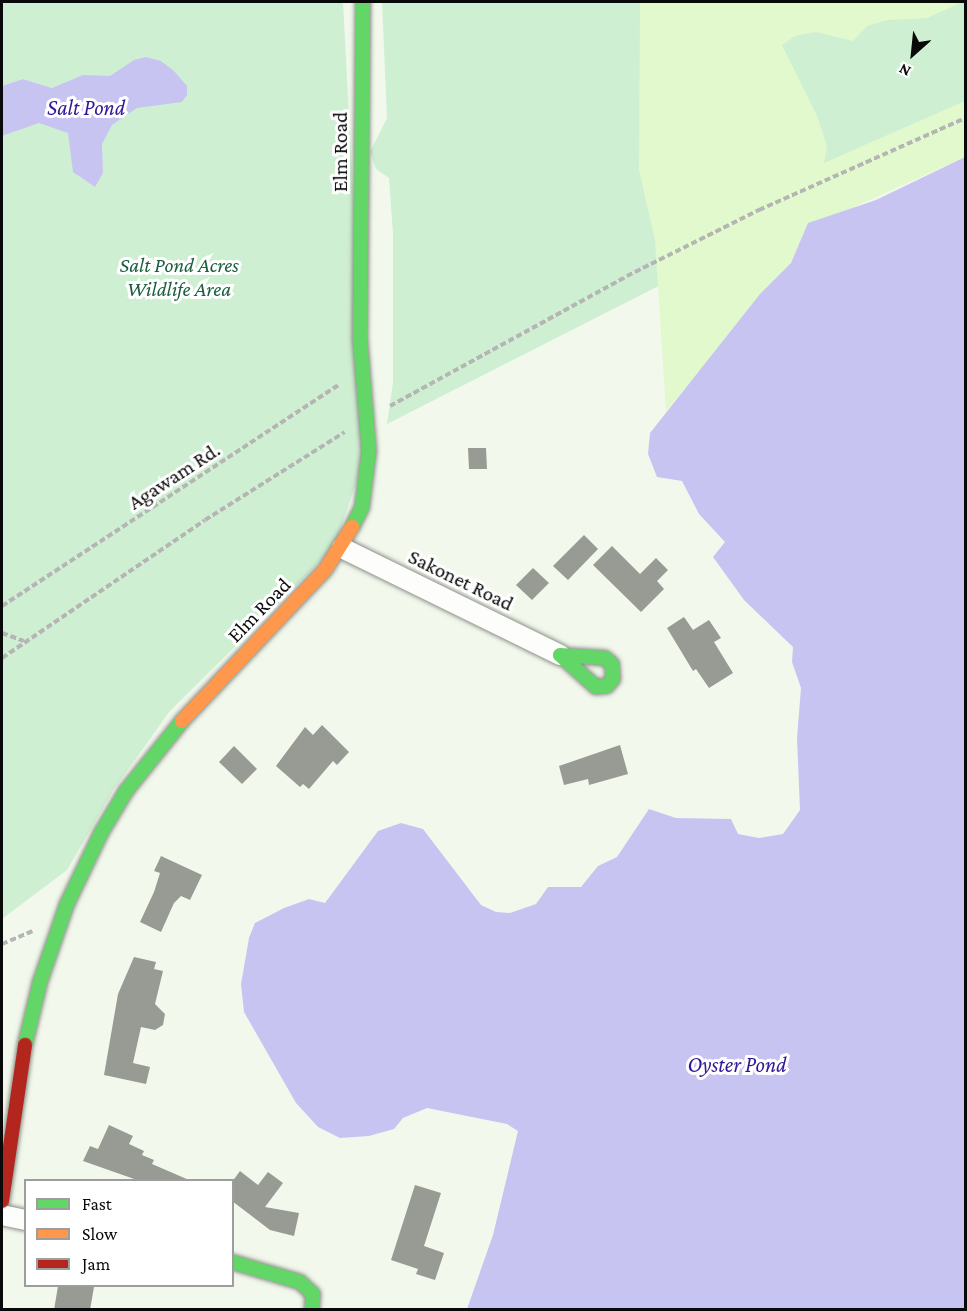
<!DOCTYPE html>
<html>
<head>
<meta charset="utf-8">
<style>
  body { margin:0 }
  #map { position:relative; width:967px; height:1311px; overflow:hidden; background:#f2f9ec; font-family:"Crimson Pro",serif }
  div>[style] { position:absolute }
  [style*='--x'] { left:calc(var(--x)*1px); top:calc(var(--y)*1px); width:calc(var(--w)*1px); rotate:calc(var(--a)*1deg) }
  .green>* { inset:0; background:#cfefd3 }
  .sand>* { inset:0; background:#e2f9cd }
  .water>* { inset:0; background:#c8c4f2 }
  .building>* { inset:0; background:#979b93 }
  .path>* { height:4px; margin-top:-2px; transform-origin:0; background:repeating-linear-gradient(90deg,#b5b6b4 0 6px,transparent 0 9px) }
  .roads { filter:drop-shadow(0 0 2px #8e918b) drop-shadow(0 0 2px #8e918b) }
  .street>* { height:20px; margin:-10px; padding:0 10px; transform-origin:10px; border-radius:10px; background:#fdfefc }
  .fast>* { height:14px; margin:-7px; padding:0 7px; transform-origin:7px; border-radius:7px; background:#63d668 }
  .slow>* { height:14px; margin:-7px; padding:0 7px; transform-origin:7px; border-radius:7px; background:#ff974d }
  .jam>* { height:14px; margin:-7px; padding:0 7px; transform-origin:7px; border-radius:7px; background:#b3261e }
  span { translate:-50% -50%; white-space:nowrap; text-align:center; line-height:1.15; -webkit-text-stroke:6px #fff; paint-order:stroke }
  .street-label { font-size:21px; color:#090909 }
  .park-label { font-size:21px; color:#1d5e41; font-style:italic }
  .water-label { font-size:22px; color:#311796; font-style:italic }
  .frame { position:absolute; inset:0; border:3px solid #090909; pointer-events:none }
  .legend { position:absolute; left:24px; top:1179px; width:210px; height:108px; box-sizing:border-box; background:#fff; border:2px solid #9d9d9d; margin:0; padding:8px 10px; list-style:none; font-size:18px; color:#090909 }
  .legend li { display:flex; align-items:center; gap:12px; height:30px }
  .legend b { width:30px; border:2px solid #9d9d9d }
  .north { position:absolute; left:883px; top:24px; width:60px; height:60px; -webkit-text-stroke:4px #fff; paint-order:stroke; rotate:207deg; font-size:16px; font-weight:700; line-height:24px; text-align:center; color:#090909 }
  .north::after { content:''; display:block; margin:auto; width:21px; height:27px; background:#090909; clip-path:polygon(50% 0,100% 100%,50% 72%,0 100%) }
</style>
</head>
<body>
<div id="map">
  <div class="green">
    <div style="clip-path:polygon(2px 2px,343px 2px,367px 451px,334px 548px,170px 711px,114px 789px,67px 870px,2px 919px,2px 136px,21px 129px,62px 84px,52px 88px,23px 79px,2px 86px)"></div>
    <div style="clip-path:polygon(382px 2px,965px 2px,965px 140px,818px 205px,387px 424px,393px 382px,393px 234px,389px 178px,376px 169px,370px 152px,387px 118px)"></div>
  </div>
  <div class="sand">
    <div style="clip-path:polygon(640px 2px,962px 2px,927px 18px,887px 20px,867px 26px,853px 41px,816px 32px,795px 36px,782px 45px,817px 116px,827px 146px,824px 163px,965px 101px,965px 157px,843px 212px,799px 248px,791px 263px,760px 294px,742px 321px,666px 411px,655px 240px,639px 170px)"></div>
  </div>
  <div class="water">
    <div style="clip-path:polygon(146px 57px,161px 61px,174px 71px,187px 86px,187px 95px,182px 102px,137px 108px,112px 125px,102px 144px,103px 173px,95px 187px,73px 172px,68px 133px,39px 123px,2px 136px,2px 86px,23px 79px,52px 88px,83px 75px,110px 76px,134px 60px)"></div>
    <div style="clip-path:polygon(965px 157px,965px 1309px,467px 1309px,493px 1235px,518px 1131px,507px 1124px,427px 1108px,403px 1118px,394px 1129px,369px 1136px,340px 1138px,318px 1127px,296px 1103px,244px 1012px,241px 984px,249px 938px,255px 923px,284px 908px,309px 899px,325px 903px,378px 831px,401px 823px,423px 829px,481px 905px,496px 912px,510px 913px,536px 904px,548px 887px,581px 887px,598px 866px,617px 857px,649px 809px,676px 818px,731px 819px,738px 834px,759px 838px,783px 834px,800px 810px,797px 738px,801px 688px,792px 662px,793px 647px,744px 600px,713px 557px,725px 542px,699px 514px,682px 481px,657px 477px,648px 454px,650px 433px,760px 294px,791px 263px,808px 223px,876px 200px)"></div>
  </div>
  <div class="building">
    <div style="clip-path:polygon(468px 448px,486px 448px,487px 469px,469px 469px)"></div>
    <div style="clip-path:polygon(584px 535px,598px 549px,568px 580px,553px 566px)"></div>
    <div style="clip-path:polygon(612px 546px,640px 574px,656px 558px,668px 570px,657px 581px,664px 589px,641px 612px,593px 565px)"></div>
    <div style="clip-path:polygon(533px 568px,549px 583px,532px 600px,516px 585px)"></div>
    <div style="clip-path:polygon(684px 617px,693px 630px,709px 620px,721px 638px,714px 642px,733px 673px,709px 688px,696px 669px,693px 671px,667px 628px)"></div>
    <div style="clip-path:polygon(322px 725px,349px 752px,337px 765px,333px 761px,309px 789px,303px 784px,300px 787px,276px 766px,305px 727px,313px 735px)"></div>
    <div style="clip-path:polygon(620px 745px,628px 774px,589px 785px,588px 779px,564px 785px,559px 766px)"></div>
    <div style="clip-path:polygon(234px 746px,257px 769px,242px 784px,219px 762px)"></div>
    <div style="clip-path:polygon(161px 856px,202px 875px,190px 900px,181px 896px,174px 903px,161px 932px,140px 922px,154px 892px,160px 873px,154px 871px)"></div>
    <div style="clip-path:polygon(134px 957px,156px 962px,154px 969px,163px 971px,155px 1004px,165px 1014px,163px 1025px,155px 1030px,141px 1027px,133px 1063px,150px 1067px,146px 1084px,104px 1075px,118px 994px)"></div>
    <div style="clip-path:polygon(109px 1125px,133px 1136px,129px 1144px,144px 1151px,142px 1155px,154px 1160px,152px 1164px,189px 1180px,137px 1180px,83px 1161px,90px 1146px,98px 1149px)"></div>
    <div style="clip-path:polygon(240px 1171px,258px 1185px,268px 1172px,283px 1183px,265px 1207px,299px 1213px,294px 1236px,270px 1230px,232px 1201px,232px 1182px)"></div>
    <div style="clip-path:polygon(415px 1185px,441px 1193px,424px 1246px,444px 1253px,435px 1280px,416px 1274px,418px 1269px,391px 1260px)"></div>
    <div style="clip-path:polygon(58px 1286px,94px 1287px,90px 1310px,54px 1310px)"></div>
  </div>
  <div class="path">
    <div style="--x:390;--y:406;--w:270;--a:-28.7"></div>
    <div style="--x:627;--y:276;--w:148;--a:-26.6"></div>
    <div style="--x:759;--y:210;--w:227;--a:-24"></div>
    <div style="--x:2;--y:606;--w:403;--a:-33.3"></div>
    <div style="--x:2;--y:633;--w:23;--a:20"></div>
    <div style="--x:2;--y:658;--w:245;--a:-34.2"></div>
    <div style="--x:205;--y:520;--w:165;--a:-32.2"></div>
    <div style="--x:2;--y:944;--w:33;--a:-23"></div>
  </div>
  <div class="roads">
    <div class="street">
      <div style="--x:342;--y:548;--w:243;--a:26.1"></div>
      <div style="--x:2;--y:1215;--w:25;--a:12"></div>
    </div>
    <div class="fast">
      <div style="--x:352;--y:527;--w:22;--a:-63"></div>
      <div style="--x:362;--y:507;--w:56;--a:-82.9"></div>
      <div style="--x:369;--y:451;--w:111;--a:-94.6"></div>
      <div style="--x:360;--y:340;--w:338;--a:-89.5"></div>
      <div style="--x:560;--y:655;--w:45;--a:3.8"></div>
      <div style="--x:605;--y:658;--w:9;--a:41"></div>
      <div style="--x:612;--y:664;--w:15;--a:86"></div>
      <div style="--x:613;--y:679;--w:9;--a:131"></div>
      <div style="--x:607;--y:686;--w:11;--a:175"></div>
      <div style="--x:596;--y:687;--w:48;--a:-138.4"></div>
      <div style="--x:25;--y:1045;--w:65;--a:-76.6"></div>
      <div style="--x:40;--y:982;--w:83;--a:-70.9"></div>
      <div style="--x:67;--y:904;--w:79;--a:-64.4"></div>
      <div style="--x:101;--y:833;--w:49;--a:-59.2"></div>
      <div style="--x:126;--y:791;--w:90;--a:-51.3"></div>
      <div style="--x:232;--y:1262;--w:71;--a:16.4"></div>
      <div style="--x:300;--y:1282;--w:18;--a:43"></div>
      <div style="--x:313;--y:1294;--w:16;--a:94"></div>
    </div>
    <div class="slow">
      <div style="--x:182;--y:721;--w:208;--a:-46.6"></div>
      <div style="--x:325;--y:570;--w:51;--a:-57.9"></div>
    </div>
    <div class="jam">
      <div style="--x:2;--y:1201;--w:158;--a:-81.6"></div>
    </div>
  </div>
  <div class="street-label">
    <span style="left:340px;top:152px;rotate:-90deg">Elm Road</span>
    <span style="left:174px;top:476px;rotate:-33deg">Agawam Rd.</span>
    <span style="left:461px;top:580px;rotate:26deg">Sakonet Road</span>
    <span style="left:259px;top:610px;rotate:-46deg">Elm Road</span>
  </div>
  <div class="park-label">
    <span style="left:179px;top:277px">Salt Pond Acres<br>Wildlife Area</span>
  </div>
  <div class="water-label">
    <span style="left:86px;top:108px">Salt Pond</span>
    <span style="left:737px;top:1065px">Oyster Pond</span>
  </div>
  <div class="frame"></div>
  <ul class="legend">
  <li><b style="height:8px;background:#63d668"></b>Fast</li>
  <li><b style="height:8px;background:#ff974d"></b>Slow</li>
  <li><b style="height:8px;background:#b3261e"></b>Jam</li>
  </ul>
  <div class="north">N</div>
</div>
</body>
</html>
